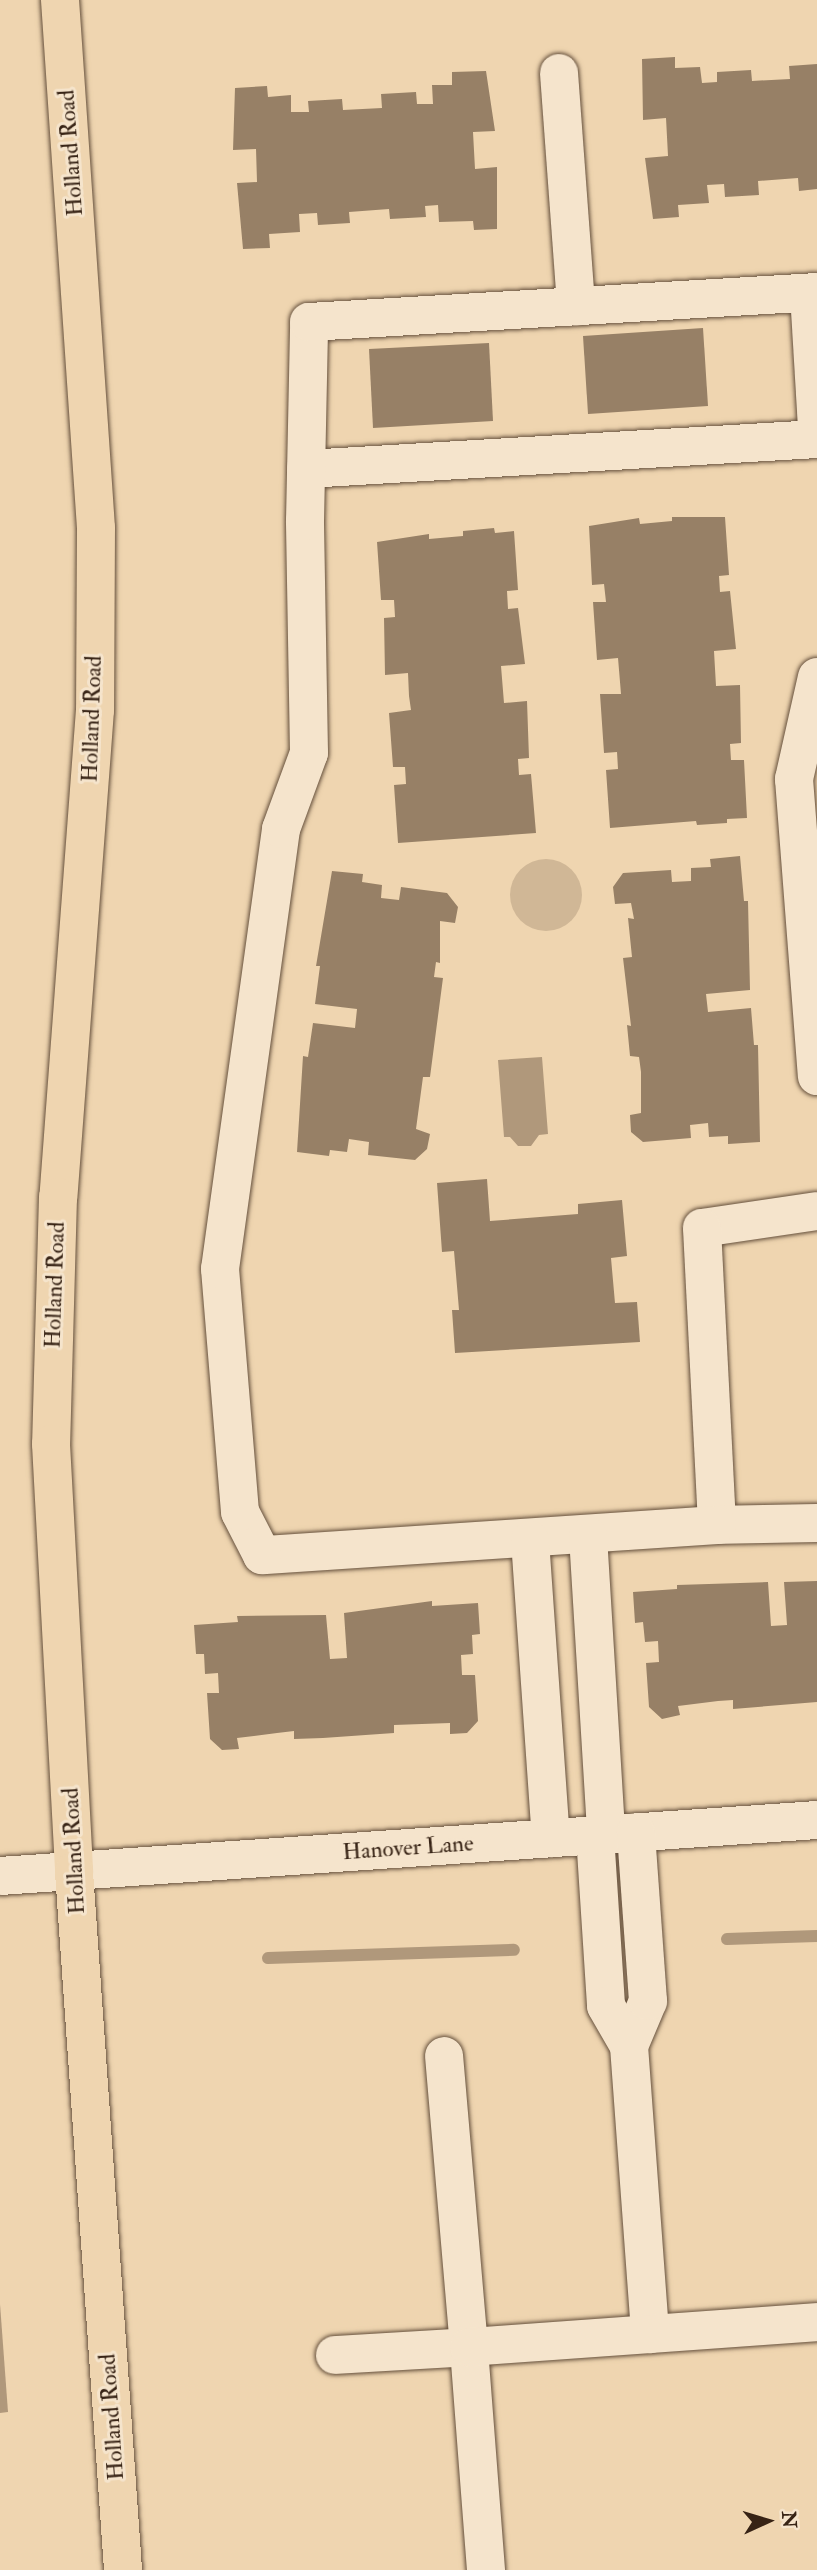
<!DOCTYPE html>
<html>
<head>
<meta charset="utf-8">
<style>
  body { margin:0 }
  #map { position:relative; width:817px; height:2570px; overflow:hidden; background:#efd5b0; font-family:"IM FELL Double Pica",serif }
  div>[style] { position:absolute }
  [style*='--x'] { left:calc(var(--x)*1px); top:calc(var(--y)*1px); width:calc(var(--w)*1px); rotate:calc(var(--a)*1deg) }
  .green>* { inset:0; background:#d0b796 }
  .round { border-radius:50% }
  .water>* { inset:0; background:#b0987b }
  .stream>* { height:12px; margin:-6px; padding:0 6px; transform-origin:6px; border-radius:6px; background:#b0987b }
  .building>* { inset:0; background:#978066 }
  .roads { filter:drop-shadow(0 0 2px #65503c) drop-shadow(0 0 2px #65503c) }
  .minor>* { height:38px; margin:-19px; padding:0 19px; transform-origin:19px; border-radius:19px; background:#f5e4cc }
  .major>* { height:38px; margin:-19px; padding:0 19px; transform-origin:19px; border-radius:19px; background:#efd5b0 }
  span { translate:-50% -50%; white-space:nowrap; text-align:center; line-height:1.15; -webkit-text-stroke:6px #f5e4cc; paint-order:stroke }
  .street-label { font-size:23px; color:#372315 }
  .north { position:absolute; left:733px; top:2486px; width:70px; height:70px; -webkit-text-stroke:5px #f5e4cc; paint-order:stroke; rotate:86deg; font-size:19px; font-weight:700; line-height:28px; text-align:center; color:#372315 }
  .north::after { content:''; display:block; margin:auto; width:24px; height:32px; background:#372315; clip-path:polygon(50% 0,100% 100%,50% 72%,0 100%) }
</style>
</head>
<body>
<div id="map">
  <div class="green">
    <div class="round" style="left:510px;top:859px;width:72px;height:72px"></div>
  </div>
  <div class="water">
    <div style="clip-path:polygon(542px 1057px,548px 1134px,539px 1135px,531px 1146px,518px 1146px,510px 1137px,504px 1137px,498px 1060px)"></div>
    <div style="clip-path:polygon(0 2304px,8px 2412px,0 2413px)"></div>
  </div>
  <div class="stream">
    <div style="--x:727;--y:1939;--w:90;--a:-1.9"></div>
    <div style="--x:268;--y:1958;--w:246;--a:-1.9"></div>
  </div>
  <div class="building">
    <div style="clip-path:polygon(675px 57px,675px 68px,700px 67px,702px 83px,717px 82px,717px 72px,751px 70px,752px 81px,790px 79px,789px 66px,817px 64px,817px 189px,799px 191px,798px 178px,758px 181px,759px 195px,725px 197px,724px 184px,707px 185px,709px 203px,678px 205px,679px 217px,653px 219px,645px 158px,668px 156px,666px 118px,643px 120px,642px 59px)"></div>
    <div style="clip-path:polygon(486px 71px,495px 131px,473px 132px,475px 169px,497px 167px,497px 229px,474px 230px,473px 221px,439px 222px,438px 205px,425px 206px,426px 217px,390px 219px,389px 209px,349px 212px,350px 223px,318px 225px,317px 213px,299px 214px,300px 232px,269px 234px,270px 248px,243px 249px,237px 183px,257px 182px,256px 149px,233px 150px,235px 88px,267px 86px,268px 97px,291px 95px,291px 112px,309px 112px,308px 101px,342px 99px,343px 110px,382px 108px,381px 94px,416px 92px,417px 104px,433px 104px,432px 85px,452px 85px,452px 72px)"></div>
    <div style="clip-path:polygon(703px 328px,708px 406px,588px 414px,583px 336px)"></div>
    <div style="clip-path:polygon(489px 343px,493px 421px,373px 428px,369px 349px)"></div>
    <div style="clip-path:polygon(672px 517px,725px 517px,729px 575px,719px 576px,720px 592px,730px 591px,736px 649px,714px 651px,716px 686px,740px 685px,741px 743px,730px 744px,731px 760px,744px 760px,747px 818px,727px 819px,727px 823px,697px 825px,696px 821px,610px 828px,606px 770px,618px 769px,617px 752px,604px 753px,600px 694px,621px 694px,618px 658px,597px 660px,593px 602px,606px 602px,604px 584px,592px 585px,589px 526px,639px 518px,640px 524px,672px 521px)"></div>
    <div style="clip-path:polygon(494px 528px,495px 533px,514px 531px,518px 590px,507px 591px,508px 609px,518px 608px,525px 664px,501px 666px,504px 703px,527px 701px,529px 758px,518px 759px,519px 775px,531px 774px,536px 833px,398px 843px,394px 785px,406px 784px,405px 767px,393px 767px,389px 713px,411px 710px,409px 696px,408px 673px,385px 675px,384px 618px,395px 617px,394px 600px,381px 600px,377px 542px,429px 534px,429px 539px,463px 536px,463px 531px)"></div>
    <div style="clip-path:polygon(740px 856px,744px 901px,748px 901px,750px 990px,706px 994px,708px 1012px,751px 1008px,754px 1045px,758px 1045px,760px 1142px,728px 1144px,728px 1136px,709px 1137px,708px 1123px,690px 1125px,691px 1138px,643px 1142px,631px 1132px,630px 1115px,641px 1113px,641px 1072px,639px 1057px,630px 1056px,627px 1025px,631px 1026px,623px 958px,632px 957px,628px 918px,634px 919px,631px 903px,615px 904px,613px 887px,623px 873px,671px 870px,672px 882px,691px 881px,691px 868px,711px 867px,710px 859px)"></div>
    <div style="clip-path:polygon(332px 871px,363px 874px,362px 882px,382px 885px,381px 898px,399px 900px,401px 887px,447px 893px,458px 907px,455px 923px,440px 921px,440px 963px,436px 962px,434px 977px,443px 978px,430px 1077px,423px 1077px,416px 1129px,430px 1134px,427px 1149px,415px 1160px,368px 1155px,369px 1142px,349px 1139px,347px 1152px,330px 1150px,329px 1156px,297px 1152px,303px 1056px,308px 1057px,313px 1023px,355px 1028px,357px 1009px,315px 1004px,320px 966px,316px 966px)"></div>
    <div style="clip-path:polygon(487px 1179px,490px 1221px,578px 1214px,578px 1204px,622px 1200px,627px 1256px,611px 1258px,615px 1303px,637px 1302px,640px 1342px,455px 1353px,452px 1310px,459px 1310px,454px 1251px,442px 1252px,437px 1183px)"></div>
    <div style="clip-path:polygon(817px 1581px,817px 1702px,733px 1709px,733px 1700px,718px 1701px,678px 1706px,680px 1715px,662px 1719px,649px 1707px,646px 1663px,659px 1662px,658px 1641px,645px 1642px,643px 1622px,635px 1623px,633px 1592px,677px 1589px,677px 1585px,768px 1582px,771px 1626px,787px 1625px,784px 1582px)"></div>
    <div style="clip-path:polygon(432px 1601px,432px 1606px,478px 1603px,480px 1634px,472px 1635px,473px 1654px,461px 1655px,462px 1675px,475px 1675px,478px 1721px,467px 1733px,450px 1734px,450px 1723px,394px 1725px,394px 1733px,323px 1738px,294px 1739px,294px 1731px,277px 1733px,237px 1738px,239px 1749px,222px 1750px,210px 1739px,207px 1693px,219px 1693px,218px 1673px,205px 1674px,204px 1654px,196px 1654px,194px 1625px,238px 1622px,237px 1616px,326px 1615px,330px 1659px,347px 1658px,344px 1613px)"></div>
  </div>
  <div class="roads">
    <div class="minor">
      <div style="--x:559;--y:73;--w:234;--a:85.8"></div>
      <div style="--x:809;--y:293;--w:136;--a:86.6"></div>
      <div style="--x:306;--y:469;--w:512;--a:-3.36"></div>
      <div style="--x:817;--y:677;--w:105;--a:102.7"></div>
      <div style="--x:794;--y:779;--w:298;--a:85.6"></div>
      <div style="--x:817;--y:1211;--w:116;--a:171.6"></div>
      <div style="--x:702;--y:1228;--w:297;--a:87.1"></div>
      <div style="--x:717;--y:1525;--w:100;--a:-1.1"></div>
      <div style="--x:717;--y:1525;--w:456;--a:176.2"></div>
      <div style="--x:262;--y:1555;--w:48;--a:-117.1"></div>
      <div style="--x:240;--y:1512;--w:244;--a:-94.7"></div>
      <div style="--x:220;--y:1269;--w:444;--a:-82.1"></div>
      <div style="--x:281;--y:829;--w:81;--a:-69.8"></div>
      <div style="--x:309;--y:753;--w:232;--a:-91"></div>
      <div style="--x:305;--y:521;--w:199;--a:-88.8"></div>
      <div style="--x:309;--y:322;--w:509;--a:-3.38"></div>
      <div style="--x:588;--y:1536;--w:299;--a:86.5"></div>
      <div style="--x:530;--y:1540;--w:299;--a:86"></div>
      <div style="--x:595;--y:1835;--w:171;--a:86.3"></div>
      <div style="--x:606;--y:2006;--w:46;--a:60.1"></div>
      <div style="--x:629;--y:2046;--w:289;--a:85.8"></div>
      <div style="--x:0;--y:1876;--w:819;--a:-3.92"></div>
      <div style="--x:629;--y:2046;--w:49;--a:-67.1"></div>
      <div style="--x:648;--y:2001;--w:169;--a:-94.1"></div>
      <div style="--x:335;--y:2355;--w:134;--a:-3.4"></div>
      <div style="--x:469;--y:2347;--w:292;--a:-94.9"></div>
      <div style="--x:486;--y:2570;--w:224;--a:-94.4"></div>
      <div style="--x:469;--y:2347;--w:349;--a:-4.1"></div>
    </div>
    <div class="major">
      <div style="--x:60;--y:0;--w:529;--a:86.1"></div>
      <div style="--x:96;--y:528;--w:182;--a:90.3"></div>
      <div style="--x:95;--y:710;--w:488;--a:94.3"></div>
      <div style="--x:58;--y:1197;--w:247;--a:91.6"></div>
      <div style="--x:51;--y:1444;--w:429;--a:86.9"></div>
      <div style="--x:74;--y:1872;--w:700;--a:85.98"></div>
    </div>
  </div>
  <div class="street-label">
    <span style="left:71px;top:153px;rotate:-94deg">Holland Road</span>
    <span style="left:92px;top:719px;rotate:-88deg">Holland Road</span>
    <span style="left:55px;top:1285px;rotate:-88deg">Holland Road</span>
    <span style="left:408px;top:1848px;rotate:-4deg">Hanover Lane</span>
    <span style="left:74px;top:1851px;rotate:-93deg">Holland Road</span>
    <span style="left:112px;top:2417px;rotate:-94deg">Holland Road</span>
  </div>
  <div class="north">N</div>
</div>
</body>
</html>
